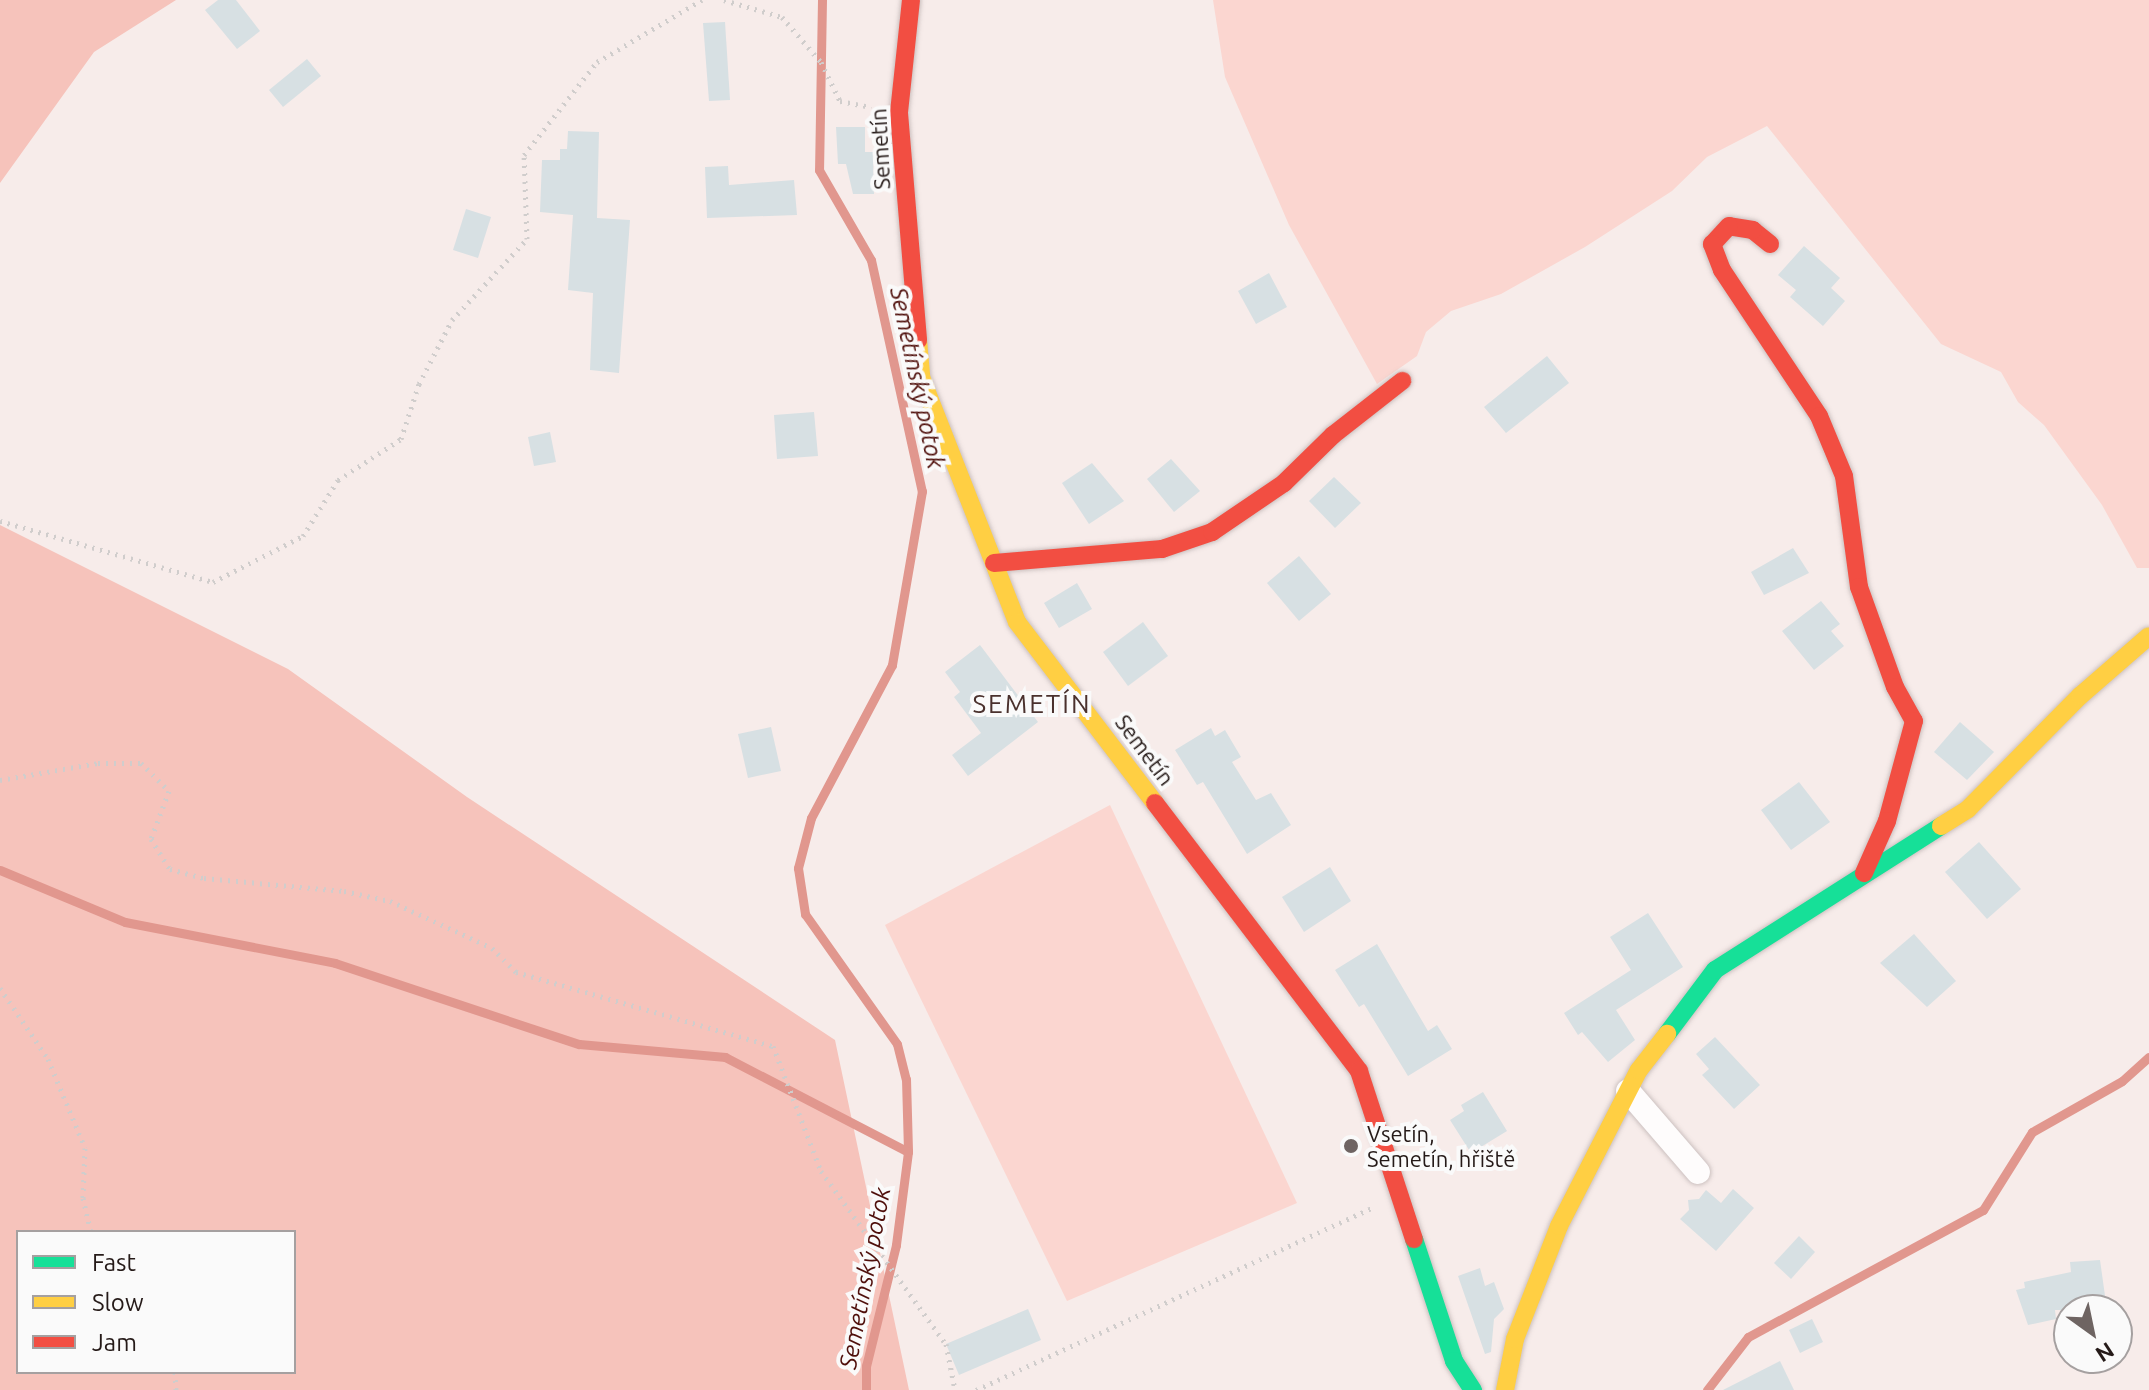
<!DOCTYPE html>
<html>
<head>
<meta charset="utf-8">
<style>
  body { margin:0 }
  #map { position:relative; width:2149px; height:1390px; overflow:hidden; background:#f7ecea; font-family:Ubuntu,sans-serif }
  div>[style] { position:absolute }
  [style*='--x'] { left:calc(var(--x)*1px); top:calc(var(--y)*1px); width:calc(var(--w)*1px); rotate:calc(var(--a)*1deg) }
  .green>* { inset:0; background:#fbd6d0 }
  .forest>* { inset:0; background:#f6c3bb }
  .stream>* { height:9px; margin:-4.5px; padding:0 4.5px; transform-origin:4.5px; border-radius:4.5px; background:#e1978e }
  .building>* { inset:0; background:#d7e0e3 }
  .path>* { height:5px; margin-top:-2.5px; transform-origin:0; background:repeating-linear-gradient(90deg,#d0cdcc 0 2px,transparent 0 8px) }
  .roads { filter:drop-shadow(0 0 2px #ccc1c0) drop-shadow(0 0 2px #ccc1c0) }
  .street>* { height:24px; margin:-12px; padding:0 12px; transform-origin:12px; border-radius:12px; background:#fefcfc }
  .fast>* { height:18px; margin:-9px; padding:0 9px; transform-origin:9px; border-radius:9px; background:#16e098 }
  .slow>* { height:18px; margin:-9px; padding:0 9px; transform-origin:9px; border-radius:9px; background:#ffcf43 }
  .jam>* { height:18px; margin:-9px; padding:0 9px; transform-origin:9px; border-radius:9px; background:#f24e42 }
  .dots>* { width:22px; height:22px; translate:-50% -50%; box-sizing:border-box; border:4px solid #fafafa; border-radius:50% }
  span { translate:-50% -50%; white-space:nowrap; text-align:center; line-height:1.15; -webkit-text-stroke:8px #fafafa; paint-order:stroke }
  .street-label { font-size:22px; color:#251a18 }
  .poi-label { font-size:22px; color:#251a18 }
  .left { translate:0 -50%; text-align:left }
  .water-label { font-size:24px; color:#4f0f0b; font-style:italic }
  .quarter-label { font-size:26px; color:#4a312d; letter-spacing:2px }
  .legend { position:absolute; left:16px; top:1230px; width:280px; height:144px; box-sizing:border-box; background:#fafafa; border:2px solid #a5a0a0; margin:0; padding:10px 14px; list-style:none; font-size:24px; color:#251a18 }
  .legend li { display:flex; align-items:center; gap:16px; height:40px }
  .legend b { width:40px; border:2px solid #a5a0a0 }
  .north { position:absolute; left:2053px; top:1294px; width:80px; height:80px; box-sizing:border-box; background:#fafafa; border:2px solid #a5a0a0; border-radius:50%; rotate:147deg; font-size:22px; font-weight:700; line-height:32px; text-align:center; color:#251a18 }
  .north::after { content:''; display:block; margin:auto; width:28px; height:36px; background:#6e6462; clip-path:polygon(50% 0,100% 100%,50% 72%,0 100%) }
</style>
</head>
<body>
<div id="map">
  <div class="green">
    <div style="clip-path:polygon(1213px 0,2149px 0,2149px 568px,2137px 568px,2102px 505px,2044px 425px,2018px 402px,2001px 372px,1941px 344px,1767px 126px,1707px 157px,1672px 191px,1585px 247px,1501px 294px,1451px 311px,1426px 332px,1417px 356px,1377px 384px,1289px 225px,1225px 77px)"></div>
    <div style="clip-path:polygon(1110px 805px,1297px 1203px,1067px 1301px,885px 925px)"></div>
  </div>
  <div class="forest">
    <div style="clip-path:polygon(0 0,176px 0,94px 52px,0 183px)"></div>
    <div style="clip-path:polygon(evenodd,0 525px,288px 669px,467px 797px,835px 1040px,909px 1390px,0 1390px,0 525px,18px 1232px,294px 1232px,294px 1372px,18px 1372px,18px 1232px)"></div>
  </div>
  <div class="stream">
    <div style="--x:822;--y:0;--w:170;--a:91"></div>
    <div style="--x:819;--y:170;--w:104;--a:60"></div>
    <div style="--x:871;--y:260;--w:237;--a:77.6"></div>
    <div style="--x:922;--y:491;--w:177;--a:99.8"></div>
    <div style="--x:892;--y:665;--w:173;--a:117.9"></div>
    <div style="--x:811;--y:818;--w:52;--a:104.6"></div>
    <div style="--x:798;--y:868;--w:47;--a:81.3"></div>
    <div style="--x:805;--y:914;--w:159;--a:54.7"></div>
    <div style="--x:897;--y:1044;--w:36;--a:76"></div>
    <div style="--x:906;--y:1079;--w:73;--a:88.4"></div>
    <div style="--x:908;--y:1152;--w:94;--a:97.4"></div>
    <div style="--x:896;--y:1245;--w:125;--a:103.9"></div>
    <div style="--x:866;--y:1366;--w:24;--a:90"></div>
    <div style="--x:0;--y:870;--w:135;--a:22.6"></div>
    <div style="--x:125;--y:922;--w:214;--a:11"></div>
    <div style="--x:335;--y:963;--w:257;--a:18.4"></div>
    <div style="--x:579;--y:1044;--w:147;--a:5.1"></div>
    <div style="--x:725;--y:1057;--w:206;--a:27.4"></div>
    <div style="--x:1707;--y:1390;--w:67;--a:-52.3"></div>
    <div style="--x:1748;--y:1337;--w:267;--a:-28.4"></div>
    <div style="--x:1983;--y:1210;--w:92;--a:-57.9"></div>
    <div style="--x:2032;--y:1132;--w:103;--a:-29.5"></div>
    <div style="--x:2122;--y:1081;--w:36;--a:-42"></div>
  </div>
  <div class="building">
    <div style="clip-path:polygon(218px 0,236px 0,260px 31px,237px 49px,205px 10px)"></div>
    <div style="clip-path:polygon(725px 22px,730px 100px,709px 101px,703px 23px)"></div>
    <div style="clip-path:polygon(307px 59px,321px 76px,283px 107px,269px 90px)"></div>
    <div style="clip-path:polygon(836px 127px,865px 127px,865px 152px,873px 152px,874px 194px,853px 194px,846px 164px,838px 164px)"></div>
    <div style="clip-path:polygon(568px 131px,599px 132px,597px 218px,630px 220px,619px 373px,590px 370px,593px 293px,568px 290px,573px 215px,540px 212px,542px 160px,560px 160px,560px 149px,567px 149px)"></div>
    <div style="clip-path:polygon(728px 166px,729px 185px,794px 180px,797px 215px,707px 218px,705px 167px)"></div>
    <div style="clip-path:polygon(466px 209px,491px 217px,478px 258px,453px 250px)"></div>
    <div style="clip-path:polygon(1804px 246px,1840px 278px,1831px 288px,1845px 301px,1823px 326px,1790px 297px,1796px 290px,1778px 275px)"></div>
    <div style="clip-path:polygon(1269px 273px,1287px 307px,1256px 324px,1238px 291px)"></div>
    <div style="clip-path:polygon(1547px 356px,1569px 383px,1506px 433px,1484px 407px)"></div>
    <div style="clip-path:polygon(814px 412px,818px 456px,777px 459px,774px 415px)"></div>
    <div style="clip-path:polygon(550px 432px,556px 462px,534px 466px,528px 437px)"></div>
    <div style="clip-path:polygon(1171px 459px,1200px 491px,1174px 512px,1147px 479px)"></div>
    <div style="clip-path:polygon(1092px 463px,1124px 501px,1089px 524px,1062px 483px)"></div>
    <div style="clip-path:polygon(1334px 477px,1361px 503px,1335px 528px,1309px 501px)"></div>
    <div style="clip-path:polygon(1793px 548px,1809px 573px,1764px 595px,1751px 572px)"></div>
    <div style="clip-path:polygon(1299px 556px,1331px 594px,1299px 621px,1267px 583px)"></div>
    <div style="clip-path:polygon(1077px 583px,1092px 609px,1059px 628px,1044px 603px)"></div>
    <div style="clip-path:polygon(1821px 601px,1840px 624px,1831px 631px,1844px 646px,1814px 670px,1782px 631px)"></div>
    <div style="clip-path:polygon(1143px 622px,1168px 656px,1128px 686px,1103px 652px)"></div>
    <div style="clip-path:polygon(980px 645px,1038px 722px,968px 776px,952px 755px,981px 733px,954px 697px,960px 692px,945px 672px)"></div>
    <div style="clip-path:polygon(1960px 722px,1994px 752px,1967px 780px,1934px 752px)"></div>
    <div style="clip-path:polygon(771px 727px,781px 771px,748px 778px,738px 734px)"></div>
    <div style="clip-path:polygon(1211px 728px,1215px 736px,1225px 730px,1241px 757px,1232px 762px,1256px 800px,1271px 793px,1291px 825px,1247px 854px,1203px 782px,1197px 785px,1175px 750px)"></div>
    <div style="clip-path:polygon(1799px 782px,1830px 822px,1791px 850px,1761px 810px)"></div>
    <div style="clip-path:polygon(1979px 842px,2021px 889px,1987px 919px,1945px 872px)"></div>
    <div style="clip-path:polygon(1330px 867px,1351px 901px,1304px 932px,1282px 897px)"></div>
    <div style="clip-path:polygon(1648px 913px,1683px 967px,1616px 1010px,1635px 1040px,1608px 1062px,1582px 1032px,1578px 1035px,1564px 1013px,1631px 970px,1610px 937px)"></div>
    <div style="clip-path:polygon(1914px 934px,1956px 981px,1927px 1007px,1880px 963px)"></div>
    <div style="clip-path:polygon(1377px 944px,1428px 1031px,1437px 1025px,1452px 1049px,1408px 1076px,1364px 1004px,1359px 1007px,1335px 970px)"></div>
    <div style="clip-path:polygon(1715px 1037px,1760px 1085px,1734px 1109px,1702px 1075px,1709px 1069px,1696px 1054px)"></div>
    <div style="clip-path:polygon(1483px 1092px,1507px 1131px,1471px 1153px,1450px 1120px,1464px 1111px,1461px 1105px)"></div>
    <div style="clip-path:polygon(1733px 1189px,1754px 1208px,1716px 1251px,1680px 1219px,1689px 1210px,1688px 1200px,1699px 1199px,1706px 1190px,1721px 1203px)"></div>
    <div style="clip-path:polygon(1799px 1236px,1815px 1252px,1791px 1279px,1774px 1263px)"></div>
    <div style="clip-path:polygon(2100px 1260px,2107px 1310px,2055px 1310px,2056px 1319px,2028px 1325px,2016px 1290px,2025px 1288px,2024px 1282px,2071px 1272px,2070px 1262px)"></div>
    <div style="clip-path:polygon(1480px 1268px,1485px 1286px,1494px 1282px,1504px 1309px,1494px 1319px,1491px 1352px,1485px 1354px,1458px 1276px)"></div>
    <div style="clip-path:polygon(1028px 1309px,1041px 1340px,959px 1375px,946px 1344px)"></div>
    <div style="clip-path:polygon(1812px 1319px,1823px 1342px,1800px 1353px,1789px 1330px)"></div>
    <div style="clip-path:polygon(1780px 1361px,1794px 1390px,1723px 1390px)"></div>
  </div>
  <div class="path">
    <div style="--x:724;--y:0;--w:60;--a:16.3"></div>
    <div style="--x:782;--y:17;--w:60;--a:49.1"></div>
    <div style="--x:821;--y:62;--w:43;--a:64"></div>
    <div style="--x:840;--y:101;--w:32;--a:11"></div>
    <div style="--x:0;--y:521;--w:222;--a:16"></div>
    <div style="--x:213;--y:582;--w:101;--a:-27.1"></div>
    <div style="--x:303;--y:536;--w:66;--a:-58"></div>
    <div style="--x:338;--y:480;--w:75;--a:-33.1"></div>
    <div style="--x:401;--y:439;--w:58;--a:-71.9"></div>
    <div style="--x:419;--y:384;--w:72;--a:-62.7"></div>
    <div style="--x:452;--y:320;--w:110;--a:-47.2"></div>
    <div style="--x:527;--y:239;--w:84;--a:-92"></div>
    <div style="--x:524;--y:155;--w:118;--a:-51.9"></div>
    <div style="--x:597;--y:62;--w:122;--a:-30.6"></div>
    <div style="--x:0;--y:780;--w:99;--a:-9.8"></div>
    <div style="--x:98;--y:763;--w:43;--a:0"></div>
    <div style="--x:141;--y:763;--w:40;--a:45"></div>
    <div style="--x:169;--y:791;--w:51;--a:110.6"></div>
    <div style="--x:151;--y:839;--w:36;--a:58"></div>
    <div style="--x:170;--y:869;--w:35;--a:15"></div>
    <div style="--x:204;--y:878;--w:141;--a:5.3"></div>
    <div style="--x:344;--y:891;--w:47;--a:12.3"></div>
    <div style="--x:390;--y:901;--w:112;--a:24.7"></div>
    <div style="--x:492;--y:948;--w:34;--a:45"></div>
    <div style="--x:516;--y:972;--w:267;--a:16.1"></div>
    <div style="--x:773;--y:1046;--w:134;--a:69"></div>
    <div style="--x:821;--y:1171;--w:213;--a:54.2"></div>
    <div style="--x:946;--y:1344;--w:47;--a:78.9"></div>
    <div style="--x:0;--y:988;--w:86;--a:55.9"></div>
    <div style="--x:48;--y:1059;--w:96;--a:67.4"></div>
    <div style="--x:85;--y:1148;--w:50;--a:92.3"></div>
    <div style="--x:83;--y:1198;--w:35;--a:77"></div>
    <div style="--x:175;--y:1372;--w:18;--a:87"></div>
    <div style="--x:976;--y:1390;--w:435;--a:-24.7"></div>
  </div>
  <div class="roads">
    <div class="street">
      <div style="--x:1628;--y:1091;--w:107;--a:49.2"></div>
    </div>
    <div class="fast">
      <div style="--x:1667;--y:1034;--w:80;--a:-53.1"></div>
      <div style="--x:1715;--y:970;--w:268;--a:-32.5"></div>
      <div style="--x:1414;--y:1239;--w:128;--a:71.8"></div>
      <div style="--x:1454;--y:1361;--w:35;--a:57"></div>
    </div>
    <div class="slow">
      <div style="--x:918;--y:340;--w:37;--a:85"></div>
      <div style="--x:921;--y:377;--w:263;--a:68.6"></div>
      <div style="--x:1017;--y:622;--w:228;--a:52.7"></div>
      <div style="--x:1941;--y:826;--w:32;--a:-32"></div>
      <div style="--x:1968;--y:809;--w:159;--a:-45.3"></div>
      <div style="--x:2080;--y:696;--w:91;--a:-41"></div>
      <div style="--x:1505;--y:1390;--w:52;--a:-78.9"></div>
      <div style="--x:1515;--y:1339;--w:121;--a:-68.7"></div>
      <div style="--x:1559;--y:1226;--w:175;--a:-62.9"></div>
      <div style="--x:1639;--y:1070;--w:46;--a:-52.1"></div>
    </div>
    <div class="jam">
      <div style="--x:911;--y:0;--w:114;--a:96.1"></div>
      <div style="--x:899;--y:113;--w:228;--a:85.2"></div>
      <div style="--x:1770;--y:244;--w:22;--a:-141"></div>
      <div style="--x:1753;--y:230;--w:24;--a:-171"></div>
      <div style="--x:1729;--y:226;--w:25;--a:133"></div>
      <div style="--x:1712;--y:244;--w:28;--a:69"></div>
      <div style="--x:1722;--y:270;--w:175;--a:56.4"></div>
      <div style="--x:1819;--y:416;--w:65;--a:67.4"></div>
      <div style="--x:1844;--y:476;--w:112;--a:82.3"></div>
      <div style="--x:1859;--y:587;--w:106;--a:70.2"></div>
      <div style="--x:1895;--y:687;--w:39;--a:61"></div>
      <div style="--x:1914;--y:721;--w:104;--a:105.1"></div>
      <div style="--x:1887;--y:821;--w:57;--a:113.9"></div>
      <div style="--x:994;--y:563;--w:169;--a:-4.8"></div>
      <div style="--x:1162;--y:549;--w:53;--a:-18.8"></div>
      <div style="--x:1212;--y:532;--w:87;--a:-34.2"></div>
      <div style="--x:1284;--y:483;--w:69;--a:-44.4"></div>
      <div style="--x:1333;--y:435;--w:88;--a:-38"></div>
      <div style="--x:1155;--y:803;--w:337;--a:52.7"></div>
      <div style="--x:1359;--y:1071;--w:177;--a:71.9"></div>
    </div>
  </div>
  <div class="dots">
    <div style="left:1351px;top:1146px;background:#6e6462"></div>
  </div>
  <div class="street-label">
    <span style="left:880px;top:149px;rotate:-93deg">Semetín</span>
    <span style="left:1145px;top:750px;rotate:53deg">Semetín</span>
  </div>
  <div class="poi-label">
    <span class="left" style="left:1367px;top:1146px">Vsetín,<br>Semetín, hřiště</span>
  </div>
  <div class="water-label">
    <span style="left:917px;top:378px;rotate:78deg">Semetínský potok</span>
    <span style="left:865px;top:1278px;rotate:-79deg">Semetínský potok</span>
  </div>
  <div class="quarter-label">
    <span style="left:1032px;top:704px">SEMETÍN</span>
  </div>
  <ul class="legend">
  <li><b style="height:10px;background:#16e098"></b>Fast</li>
  <li><b style="height:10px;background:#ffcf43"></b>Slow</li>
  <li><b style="height:10px;background:#f24e42"></b>Jam</li>
  </ul>
  <div class="north">N</div>
</div>
</body>
</html>
